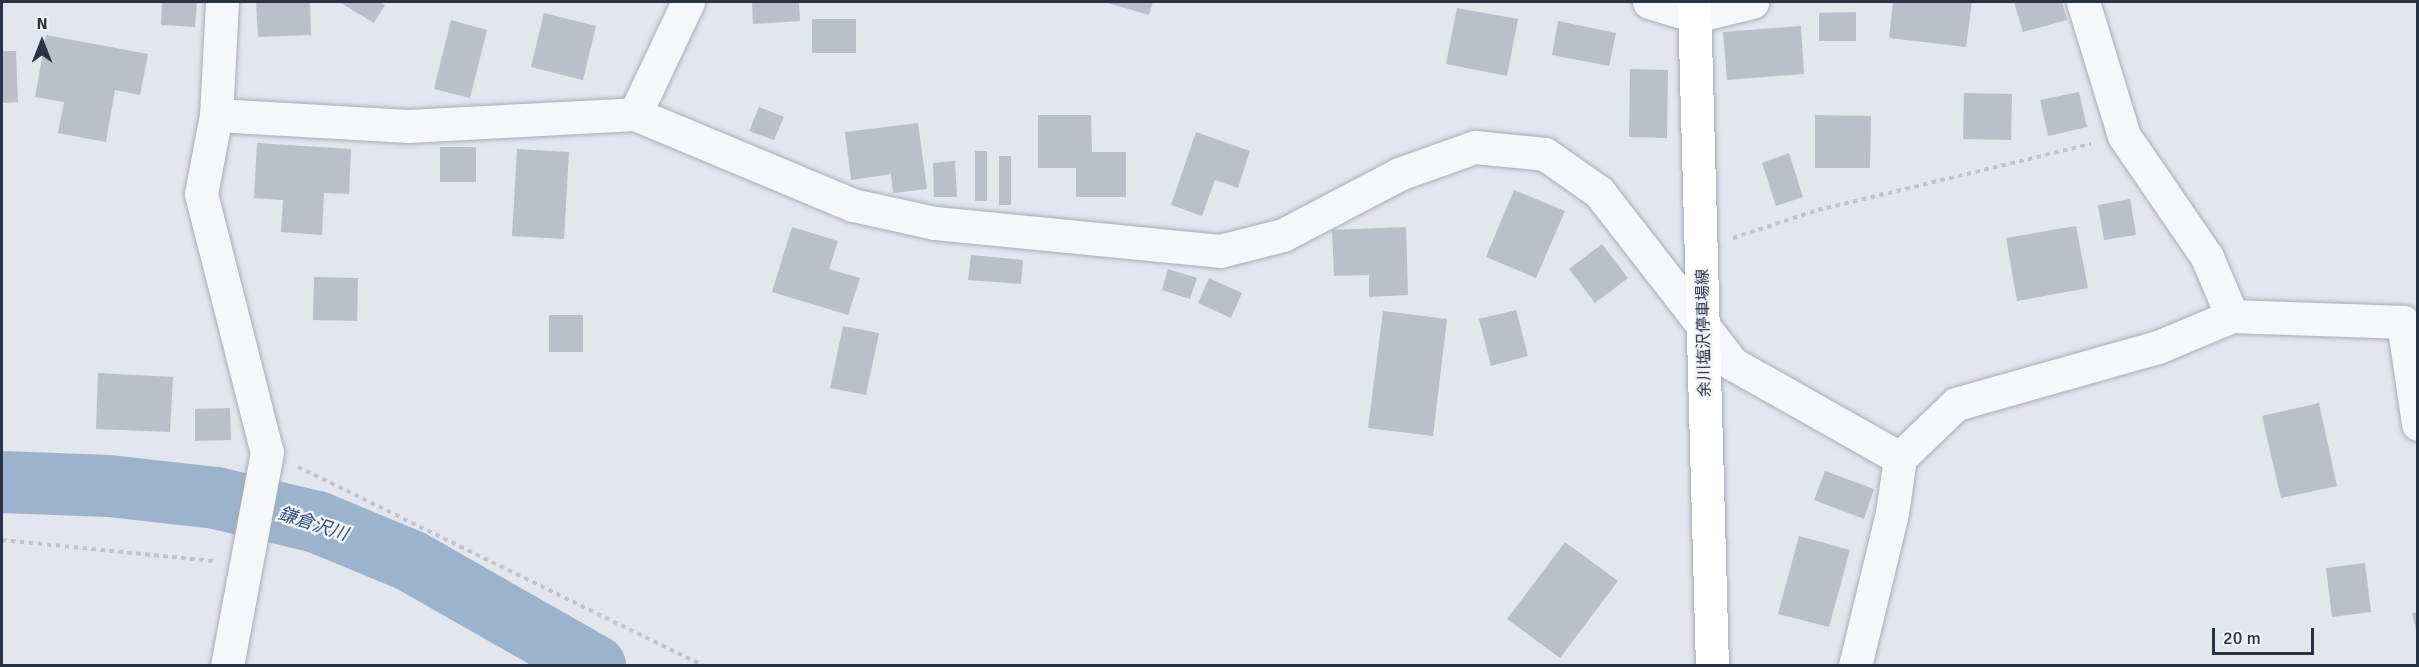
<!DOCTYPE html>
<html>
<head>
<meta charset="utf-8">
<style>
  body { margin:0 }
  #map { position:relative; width:2419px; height:667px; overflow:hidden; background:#e3e6ec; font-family:Signika,"Noto Sans JP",sans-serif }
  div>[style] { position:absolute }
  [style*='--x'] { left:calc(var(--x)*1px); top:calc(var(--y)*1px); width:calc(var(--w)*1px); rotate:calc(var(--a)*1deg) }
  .river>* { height:62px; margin:-31px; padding:0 31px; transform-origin:31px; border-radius:31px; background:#9cb3ce }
  .building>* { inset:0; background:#babfca }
  .path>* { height:4px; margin-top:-2px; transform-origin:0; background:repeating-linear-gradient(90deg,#c1c4cb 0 4.5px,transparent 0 9px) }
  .roads { filter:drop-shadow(0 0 2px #a7adb7) drop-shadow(0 0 2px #a7adb7) }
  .minor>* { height:33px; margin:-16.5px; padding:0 16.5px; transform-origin:16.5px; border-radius:16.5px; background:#f6f7fa }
  .major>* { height:33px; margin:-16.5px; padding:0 16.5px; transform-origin:16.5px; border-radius:16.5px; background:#fff }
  span { translate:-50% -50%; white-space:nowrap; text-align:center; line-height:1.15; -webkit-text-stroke:4.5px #f3f5f9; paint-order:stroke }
  .street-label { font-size:16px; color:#293346 }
  .water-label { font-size:18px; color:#30517d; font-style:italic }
  .frame { position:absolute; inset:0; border:3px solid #293346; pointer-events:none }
  .north { position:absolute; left:12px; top:12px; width:60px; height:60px; -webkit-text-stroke:4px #f3f5f9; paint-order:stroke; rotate:0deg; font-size:16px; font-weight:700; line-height:24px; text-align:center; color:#293346 }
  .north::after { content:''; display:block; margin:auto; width:21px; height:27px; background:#293346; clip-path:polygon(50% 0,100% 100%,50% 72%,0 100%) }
  .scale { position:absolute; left:2212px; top:628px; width:102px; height:27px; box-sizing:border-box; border:3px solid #293346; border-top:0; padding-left:8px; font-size:18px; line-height:21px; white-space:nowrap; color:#293346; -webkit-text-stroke:4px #f3f5f9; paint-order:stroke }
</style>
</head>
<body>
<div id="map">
  <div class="river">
    <div style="--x:2;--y:482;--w:107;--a:2.1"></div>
    <div style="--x:109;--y:486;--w:108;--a:6.4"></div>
    <div style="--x:216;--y:498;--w:104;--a:13.4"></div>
    <div style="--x:317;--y:522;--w:102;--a:22.5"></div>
    <div style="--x:411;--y:561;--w:212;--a:29.7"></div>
  </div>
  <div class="building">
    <div style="clip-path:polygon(162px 2px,197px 2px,195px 27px,161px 25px)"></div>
    <div style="clip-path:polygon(256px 2px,310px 2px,311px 35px,258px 37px)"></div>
    <div style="clip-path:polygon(339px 2px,379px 2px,385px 5px,374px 23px)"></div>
    <div style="clip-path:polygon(752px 2px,799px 2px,800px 21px,753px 24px)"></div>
    <div style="clip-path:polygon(1105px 2px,1153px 2px,1149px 15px)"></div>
    <div style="clip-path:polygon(1893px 2px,1972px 2px,1966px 47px,1889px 38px)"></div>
    <div style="clip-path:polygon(2014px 2px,2062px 2px,2067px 20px,2023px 32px)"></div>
    <div style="clip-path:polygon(1457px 8px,1518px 19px,1507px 76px,1446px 64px)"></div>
    <div style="clip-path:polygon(1856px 12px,1856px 41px,1819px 41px,1819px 13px)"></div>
    <div style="clip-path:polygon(544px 13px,596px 26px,583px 80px,531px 67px)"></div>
    <div style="clip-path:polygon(812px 19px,856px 19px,856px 53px,812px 53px)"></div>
    <div style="clip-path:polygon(451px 20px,487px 30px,470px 98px,434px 89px)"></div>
    <div style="clip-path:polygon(1558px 21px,1616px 33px,1609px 66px,1552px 55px)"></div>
    <div style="clip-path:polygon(1801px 26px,1804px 74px,1727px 80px,1723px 32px)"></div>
    <div style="clip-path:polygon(46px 35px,148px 54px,140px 95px,115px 90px,106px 142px,58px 133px,64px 102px,35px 97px)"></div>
    <div style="clip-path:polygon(2px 51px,16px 51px,18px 102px,2px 103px)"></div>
    <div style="clip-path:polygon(1630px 69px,1668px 70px,1667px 138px,1629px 137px)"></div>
    <div style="clip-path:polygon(2079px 92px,2087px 127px,2048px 136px,2040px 100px)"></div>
    <div style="clip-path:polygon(1964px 93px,2012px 94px,2011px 140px,1963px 139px)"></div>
    <div style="clip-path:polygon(759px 107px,784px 117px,774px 140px,749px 131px)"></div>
    <div style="clip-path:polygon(1038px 115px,1091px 115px,1092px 152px,1126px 152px,1126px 197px,1076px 197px,1076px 168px,1038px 168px)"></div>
    <div style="clip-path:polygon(1815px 115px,1871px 116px,1870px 168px,1815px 168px)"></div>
    <div style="clip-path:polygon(918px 123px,927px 189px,893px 193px,891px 174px,851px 180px,845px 132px)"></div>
    <div style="clip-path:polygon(1196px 132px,1250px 151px,1238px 188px,1215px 180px,1202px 216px,1171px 205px)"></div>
    <div style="clip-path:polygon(257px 143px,351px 149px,349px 194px,324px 193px,322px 235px,281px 232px,283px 200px,254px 198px)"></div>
    <div style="clip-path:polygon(440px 147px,476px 147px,476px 182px,440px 182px)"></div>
    <div style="clip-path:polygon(517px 149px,569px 152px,564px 239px,512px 236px)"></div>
    <div style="clip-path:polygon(975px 151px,987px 151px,987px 201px,975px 201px)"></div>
    <div style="clip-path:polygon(1789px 153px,1803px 197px,1776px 206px,1762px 163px)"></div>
    <div style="clip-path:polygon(999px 156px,1011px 156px,1011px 205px,999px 205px)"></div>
    <div style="clip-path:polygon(955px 161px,957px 197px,934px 197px,933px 163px)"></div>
    <div style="clip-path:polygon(1514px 190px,1565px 211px,1536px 278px,1486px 257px)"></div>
    <div style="clip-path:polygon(2130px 199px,2136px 235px,2104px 240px,2098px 205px)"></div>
    <div style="clip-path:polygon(2076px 226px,2088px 288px,2017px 301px,2006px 238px)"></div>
    <div style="clip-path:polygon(792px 227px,838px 241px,829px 269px,860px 278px,848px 315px,772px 292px)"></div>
    <div style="clip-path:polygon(1406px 227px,1408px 295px,1369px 297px,1369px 275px,1334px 276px,1332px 230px)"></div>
    <div style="clip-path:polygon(1602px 244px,1628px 278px,1595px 303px,1569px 269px)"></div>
    <div style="clip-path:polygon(971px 255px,1023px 260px,1021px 284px,968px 280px)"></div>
    <div style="clip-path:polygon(1168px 269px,1197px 278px,1190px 299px,1162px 290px)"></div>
    <div style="clip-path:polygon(314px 277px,358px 278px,357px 321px,313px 320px)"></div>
    <div style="clip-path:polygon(1209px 278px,1242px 293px,1231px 318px,1198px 303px)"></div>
    <div style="clip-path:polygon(1516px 310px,1528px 356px,1491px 366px,1479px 319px)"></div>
    <div style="clip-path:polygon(1383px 311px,1447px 319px,1433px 436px,1368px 428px)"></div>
    <div style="clip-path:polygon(549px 315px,583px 315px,583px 352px,549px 352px)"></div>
    <div style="clip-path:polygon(843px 326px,879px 333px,866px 395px,830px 388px)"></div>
    <div style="clip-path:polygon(98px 373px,173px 377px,170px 432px,96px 429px)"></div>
    <div style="clip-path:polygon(2319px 403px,2337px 486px,2281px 498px,2262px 416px)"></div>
    <div style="clip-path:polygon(230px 408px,231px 440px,195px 441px,195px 409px)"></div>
    <div style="clip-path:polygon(1825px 471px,1874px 489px,1864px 519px,1814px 500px)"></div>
    <div style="clip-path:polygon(1799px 536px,1850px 550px,1829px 627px,1778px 614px)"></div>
    <div style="clip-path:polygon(1565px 542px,1618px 581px,1560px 658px,1507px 619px)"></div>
    <div style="clip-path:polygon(2365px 563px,2371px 612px,2332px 617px,2326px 568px)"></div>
    <div style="clip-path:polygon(2418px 612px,2418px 634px,2417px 634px,2412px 613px)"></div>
  </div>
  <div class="path">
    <div style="--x:1733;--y:238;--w:89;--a:-18.2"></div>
    <div style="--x:1818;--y:210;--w:281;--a:-13.6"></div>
    <div style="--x:298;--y:467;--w:452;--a:26.1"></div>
    <div style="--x:2;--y:540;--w:212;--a:5.7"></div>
  </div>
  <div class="roads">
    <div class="minor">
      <div style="--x:222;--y:2;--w:113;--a:93"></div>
      <div style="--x:216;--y:115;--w:80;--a:100.8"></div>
      <div style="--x:201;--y:194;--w:266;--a:75.7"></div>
      <div style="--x:267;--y:452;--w:218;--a:100.6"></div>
      <div style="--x:1649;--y:2;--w:48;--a:16.9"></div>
      <div style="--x:1695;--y:16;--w:59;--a:-13.8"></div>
      <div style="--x:635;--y:114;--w:124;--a:-64.7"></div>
      <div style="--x:216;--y:115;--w:192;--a:3.3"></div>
      <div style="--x:408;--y:126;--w:227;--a:-3"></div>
      <div style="--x:635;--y:114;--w:236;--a:22.7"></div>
      <div style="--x:853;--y:205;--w:84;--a:12.4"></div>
      <div style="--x:935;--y:223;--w:286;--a:5.6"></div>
      <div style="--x:1220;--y:251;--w:65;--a:-14.3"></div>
      <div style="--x:1283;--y:235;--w:131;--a:-27.7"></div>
      <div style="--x:1399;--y:174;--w:81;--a:-19.6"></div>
      <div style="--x:1475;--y:147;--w:70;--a:5.7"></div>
      <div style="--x:1545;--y:154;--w:66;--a:35.1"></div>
      <div style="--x:1599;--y:192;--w:218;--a:52.1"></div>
      <div style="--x:1733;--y:364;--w:192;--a:29.4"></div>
      <div style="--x:2232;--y:316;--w:171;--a:2"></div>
      <div style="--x:2403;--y:322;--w:103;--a:81.6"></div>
      <div style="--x:1855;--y:666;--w:157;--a:-76.4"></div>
      <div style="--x:1892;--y:513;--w:56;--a:-81.7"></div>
      <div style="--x:1900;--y:458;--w:78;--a:-44"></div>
      <div style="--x:1956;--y:404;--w:210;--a:-15.8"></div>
      <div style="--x:2158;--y:347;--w:80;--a:-22.7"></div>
      <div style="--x:2232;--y:316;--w:64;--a:-113"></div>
      <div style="--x:2207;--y:257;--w:147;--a:-124.4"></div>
      <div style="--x:2124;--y:136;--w:140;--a:-107"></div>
    </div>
    <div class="major">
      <div style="--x:1694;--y:2;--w:664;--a:88.45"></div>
    </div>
  </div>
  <div class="street-label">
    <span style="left:1704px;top:333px;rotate:-91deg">余川塩沢停車場線</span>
  </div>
  <div class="water-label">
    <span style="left:313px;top:524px;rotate:18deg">鎌倉沢川</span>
  </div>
  <div class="frame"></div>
  <div class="north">N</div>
  <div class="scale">20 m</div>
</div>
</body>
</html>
